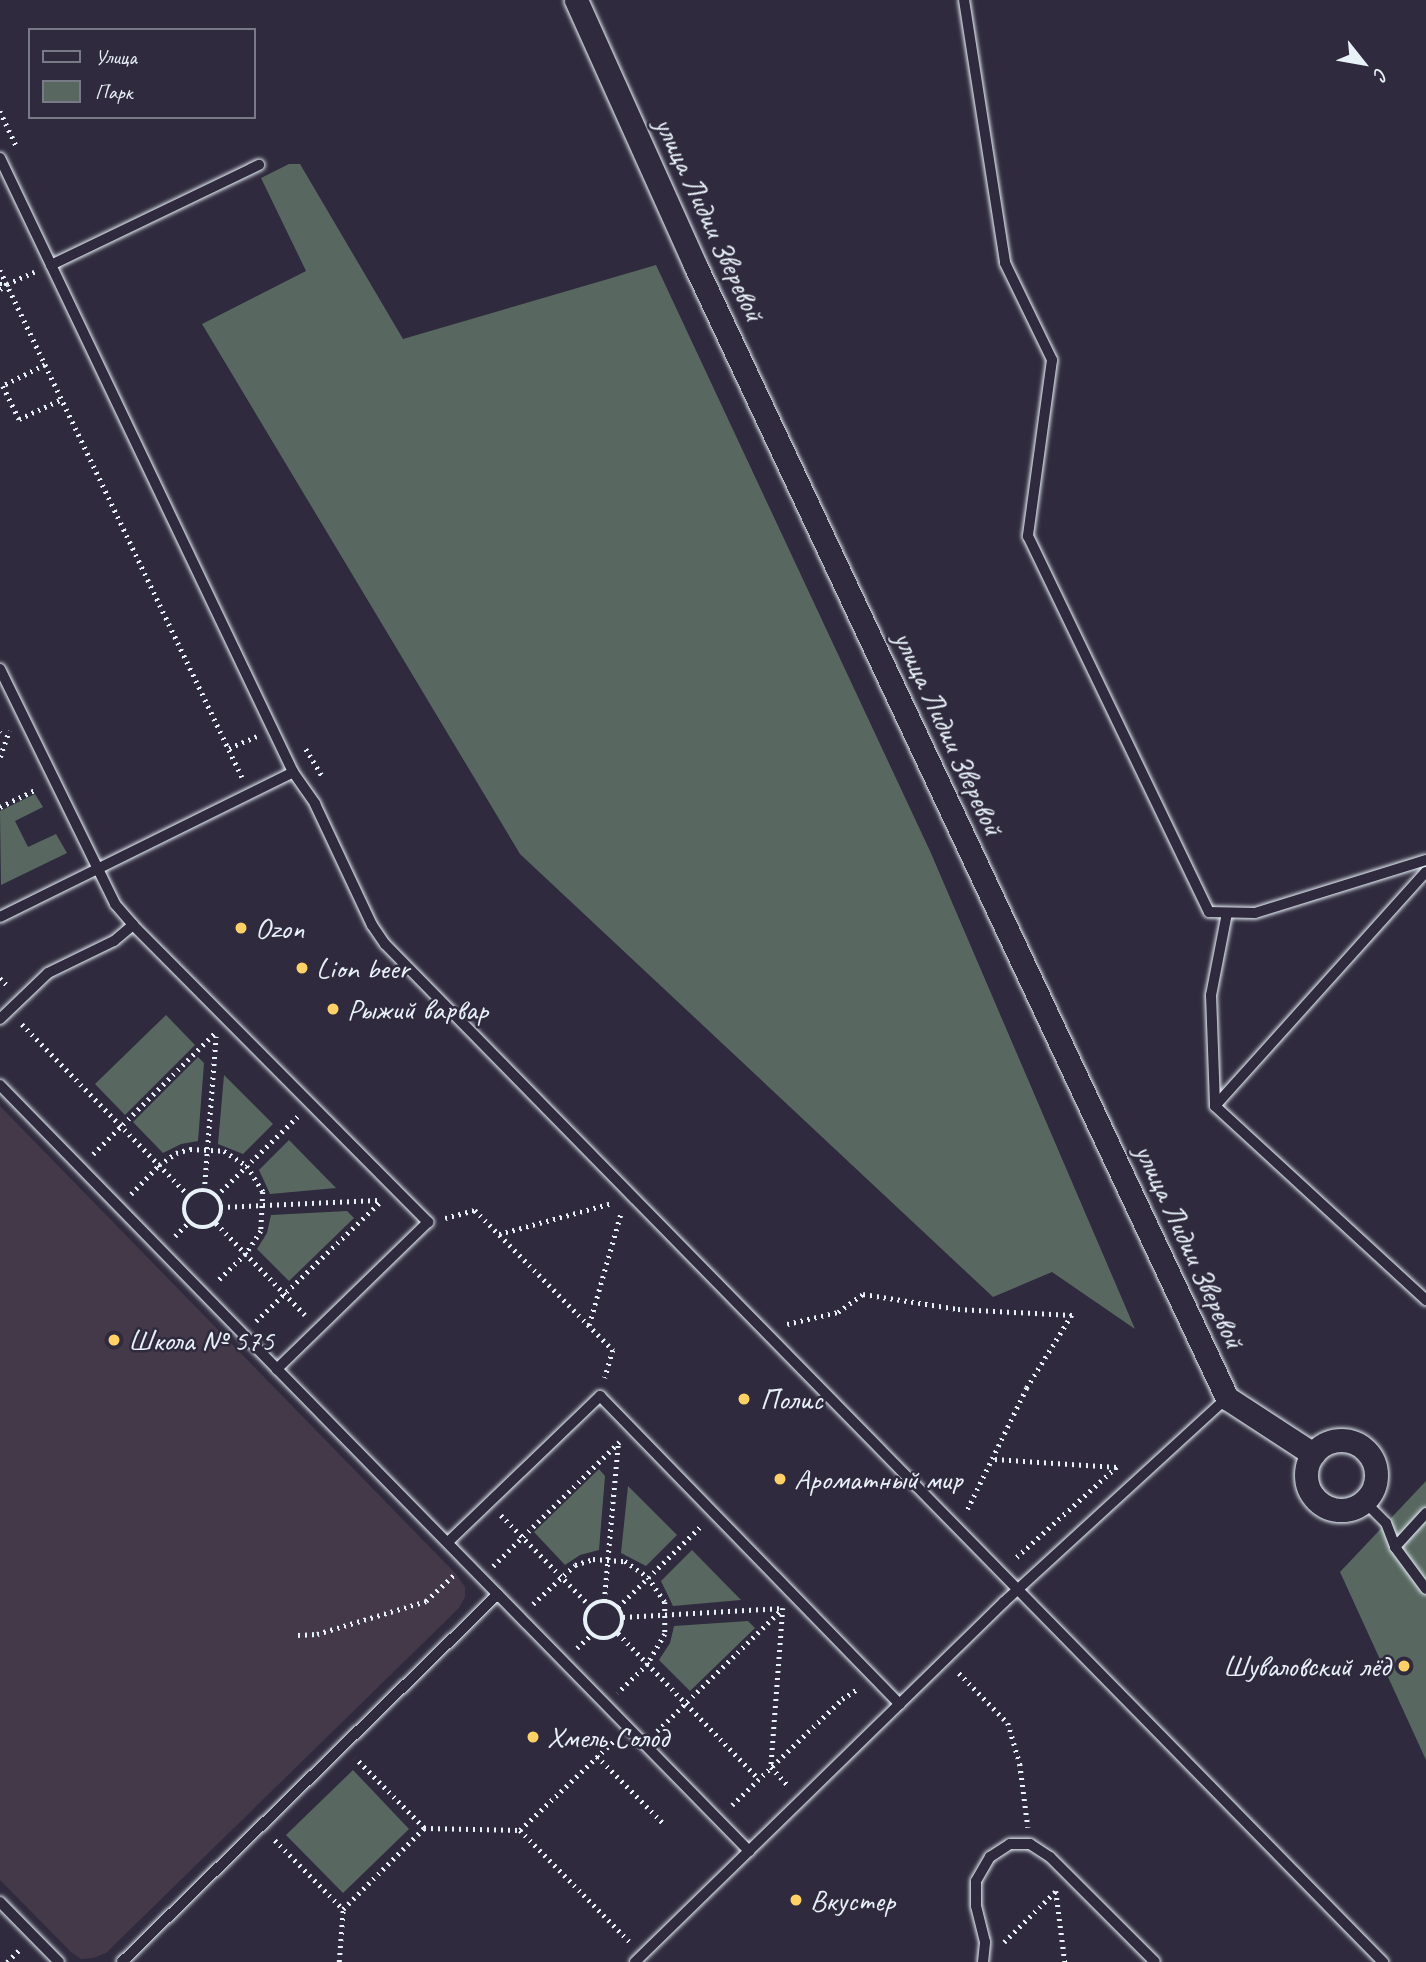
<!DOCTYPE html>
<html>
<head>
<meta charset="utf-8">
<style>
  body { margin:0 }
  #map { position:relative; width:1426px; height:1962px; overflow:hidden; background:#2f2a3d; font-family:Caveat,sans-serif }
  div>[style] { position:absolute }
  [style*='--x'] { left:calc(var(--x)*1px); top:calc(var(--y)*1px); width:calc(var(--w)*1px); rotate:calc(var(--a)*1deg) }
  .built>* { inset:0; background:#443948 }
  .green>* { inset:0; background:#586860 }
  .path>* { height:4.5px; margin-top:-2.25px; transform-origin:0; background:repeating-linear-gradient(90deg,#e8f1f8 0 2px,transparent 0 7px) }
  .path>.ring { margin:-2.25px; padding:0; box-sizing:content-box; background:none; border:4.5px solid #e8f1f8; border-radius:50% }
  .roads { filter:drop-shadow(0 0 2px #e8f1f8) drop-shadow(0 0 2px #e8f1f8) }
  .lane>* { height:10px; margin:-5px; padding:0 5px; transform-origin:5px; border-radius:5px; background:#2f2a3d }
  .street>* { height:23px; margin:-11.5px; padding:0 11.5px; transform-origin:11.5px; border-radius:11.5px; background:#2f2a3d }
  .street>.ring { margin:-11.5px; padding:0; box-sizing:content-box; background:none; border:23px solid #2f2a3d; border-radius:50% }
  .dots>* { width:19px; height:19px; translate:-50% -50%; box-sizing:border-box; border:4px solid #2f2a3d; border-radius:50% }
  span { translate:-50% -50%; white-space:nowrap; text-align:center; line-height:1.15; -webkit-text-stroke:5px #2f2a3d; paint-order:stroke }
  .street-label { font-size:30px; color:#e8f1f8 }
  .poi-label { font-size:30px; color:#e8f1f8 }
  .left { translate:0 -50%; text-align:left }
  .right { translate:-100% -50%; text-align:right }
  .legend { position:absolute; left:28px; top:28px; width:228px; height:91px; box-sizing:border-box; background:#2f2a3d; border:2px solid #797a88; margin:0; padding:9px 12px; list-style:none; font-size:21px; color:#e8f1f8 }
  .legend li { display:flex; align-items:center; gap:14px; height:35px }
  .legend b { width:35px; border:2px solid #797a88 }
  .north { position:absolute; left:1328px; top:28px; width:70px; height:70px; -webkit-text-stroke:5px #2f2a3d; paint-order:stroke; rotate:121deg; font-size:19px; font-weight:700; line-height:28px; text-align:center; color:#e8f1f8 }
  .north::after { content:''; display:block; margin:auto; width:24px; height:32px; background:#e8f1f8; clip-path:polygon(50% 0,100% 100%,50% 72%,0 100%) }
</style>
</head>
<body>
<div id="map">
  <div class="built">
    <div style="clip-path:polygon(0 1106px,456px 1574px,465px 1587px,465px 1597px,459px 1608px,106px 1953px,93px 1958px,81px 1959px,71px 1952px,0 1880px)"></div>
  </div>
  <div class="green">
    <div style="clip-path:polygon(289px 164px,300px 164px,403px 339px,656px 265px,930px 851px,1135px 1329px,1052px 1272px,993px 1297px,520px 854px,202px 324px,306px 271px,261px 178px)"></div>
    <div style="clip-path:polygon(35px 794px,43px 807px,15px 821px,28px 847px,56px 834px,67px 853px,1px 885px,0 811px)"></div>
    <div style="clip-path:polygon(166px 1015px,195px 1045px,125px 1115px,95px 1084px)"></div>
    <div style="clip-path:polygon(198px 1057px,204px 1063px,198px 1141px,181px 1144px,163px 1153px,133px 1122px)"></div>
    <div style="clip-path:polygon(224px 1075px,273px 1124px,243px 1154px,218px 1144px)"></div>
    <div style="clip-path:polygon(289px 1140px,336px 1188px,270px 1194px,259px 1170px)"></div>
    <div style="clip-path:polygon(347px 1211px,354px 1218px,289px 1281px,257px 1249px,267px 1233px,271px 1215px)"></div>
    <div style="clip-path:polygon(599px 1469px,605px 1476px,599px 1550px,580px 1555px,565px 1565px,534px 1532px)"></div>
    <div style="clip-path:polygon(1426px 1481px,1426px 1760px,1340px 1572px)"></div>
    <div style="clip-path:polygon(628px 1486px,677px 1535px,646px 1566px,621px 1553px)"></div>
    <div style="clip-path:polygon(692px 1550px,741px 1600px,673px 1606px,661px 1581px)"></div>
    <div style="clip-path:polygon(748px 1621px,755px 1628px,690px 1691px,659px 1660px,670px 1643px,674px 1626px)"></div>
    <div style="clip-path:polygon(353px 1770px,409px 1829px,343px 1893px,286px 1835px)"></div>
  </div>
  <div class="path">
    <div style="--x:0;--y:111;--w:38;--a:65"></div>
    <div style="--x:0;--y:270;--w:562;--a:64.48"></div>
    <div style="--x:0;--y:284;--w:7;--a:0"></div>
    <div style="--x:7;--y:284;--w:9;--a:139"></div>
    <div style="--x:7;--y:284;--w:30;--a:-24"></div>
    <div style="--x:45;--y:365;--w:47;--a:153.4"></div>
    <div style="--x:3;--y:386;--w:37;--a:64"></div>
    <div style="--x:19;--y:419;--w:47;--a:-24.9"></div>
    <div style="--x:0;--y:732;--w:1;--a:45"></div>
    <div style="--x:229;--y:748;--w:30;--a:-23"></div>
    <div style="--x:306;--y:749;--w:33;--a:59"></div>
    <div style="--x:0;--y:757;--w:28;--a:-71"></div>
    <div style="--x:0;--y:807;--w:41;--a:-25.9"></div>
    <div style="--x:0;--y:978;--w:13;--a:45"></div>
    <div style="--x:22;--y:1024;--w:240;--a:45.8"></div>
    <div style="--x:93;--y:1154;--w:173;--a:-44.8"></div>
    <div class="ring" style="left:184px;top:1190px;width:33.5px;height:33.5px"></div>
    <div style="--x:204;--y:1191;--w:155;--a:-85.6"></div>
    <div style="--x:131;--y:1194;--w:40;--a:-46"></div>
    <div style="--x:159;--y:1165;--w:21;--a:-35"></div>
    <div style="--x:176;--y:1153;--w:15;--a:-16"></div>
    <div style="--x:190;--y:1149;--w:34;--a:3"></div>
    <div style="--x:224;--y:1151;--w:27;--a:33"></div>
    <div style="--x:247;--y:1166;--w:31;--a:58"></div>
    <div style="--x:263;--y:1192;--w:39;--a:93"></div>
    <div style="--x:261;--y:1231;--w:27;--a:123"></div>
    <div style="--x:246;--y:1254;--w:39;--a:136"></div>
    <div style="--x:216;--y:1196;--w:115;--a:-44.3"></div>
    <div style="--x:221;--y:1207;--w:157;--a:-2.6"></div>
    <div style="--x:445;--y:1218;--w:31;--a:-15"></div>
    <div style="--x:475;--y:1210;--w:197;--a:45.4"></div>
    <div style="--x:613;--y:1350;--w:29;--a:106"></div>
    <div style="--x:216;--y:1223;--w:128;--a:45.9"></div>
    <div style="--x:499;--y:1234;--w:117;--a:-15.3"></div>
    <div style="--x:175;--y:1236;--w:20;--a:-45"></div>
    <div style="--x:256;--y:1321;--w:173;--a:-43.8"></div>
    <div style="--x:787;--y:1324;--w:52;--a:-13.2"></div>
    <div style="--x:838;--y:1312;--w:31;--a:-36"></div>
    <div style="--x:863;--y:1294;--w:96;--a:9"></div>
    <div style="--x:958;--y:1309;--w:114;--a:3"></div>
    <div style="--x:1072;--y:1315;--w:86;--a:121.7"></div>
    <div style="--x:1027;--y:1388;--w:135;--a:116"></div>
    <div style="--x:589;--y:1325;--w:116;--a:-74.1"></div>
    <div style="--x:995;--y:1459;--w:122;--a:3.8"></div>
    <div style="--x:1117;--y:1467;--w:139;--a:137.9"></div>
    <div style="--x:501;--y:1515;--w:129;--a:45.6"></div>
    <div style="--x:493;--y:1566;--w:177;--a:-44.5"></div>
    <div style="--x:604;--y:1601;--w:158;--a:-84.9"></div>
    <div class="ring" style="left:585px;top:1601px;width:33.5px;height:33.5px"></div>
    <div style="--x:533;--y:1604;--w:57;--a:-42.9"></div>
    <div style="--x:575;--y:1565;--w:19;--a:-18"></div>
    <div style="--x:593;--y:1559;--w:32;--a:4"></div>
    <div style="--x:625;--y:1561;--w:28;--a:35"></div>
    <div style="--x:648;--y:1577;--w:30;--a:56"></div>
    <div style="--x:665;--y:1602;--w:32;--a:90"></div>
    <div style="--x:665;--y:1634;--w:34;--a:120"></div>
    <div style="--x:648;--y:1664;--w:42;--a:136"></div>
    <div style="--x:618;--y:1607;--w:115;--a:-44.3"></div>
    <div style="--x:623;--y:1617;--w:160;--a:-3.2"></div>
    <div style="--x:783;--y:1608;--w:159;--a:94.3"></div>
    <div style="--x:771;--y:1767;--w:26;--a:47"></div>
    <div style="--x:618;--y:1633;--w:203;--a:46"></div>
    <div style="--x:298;--y:1635;--w:19;--a:-3"></div>
    <div style="--x:317;--y:1634;--w:114;--a:-16.8"></div>
    <div style="--x:426;--y:1601;--w:38;--a:-43"></div>
    <div style="--x:577;--y:1648;--w:21;--a:-43"></div>
    <div style="--x:959;--y:1673;--w:70;--a:45.6"></div>
    <div style="--x:1008;--y:1723;--w:43;--a:73.7"></div>
    <div style="--x:1020;--y:1764;--w:64;--a:82.8"></div>
    <div style="--x:657;--y:1731;--w:173;--a:-44.3"></div>
    <div style="--x:597;--y:1756;--w:97;--a:45.4"></div>
    <div style="--x:732;--y:1805;--w:153;--a:-43.9"></div>
    <div style="--x:842;--y:1699;--w:20;--a:-33"></div>
    <div style="--x:424;--y:1828;--w:96;--a:1.2"></div>
    <div style="--x:520;--y:1830;--w:156;--a:45.5"></div>
    <div style="--x:520;--y:1830;--w:131;--a:-43.5"></div>
    <div style="--x:275;--y:1840;--w:97;--a:45.4"></div>
    <div style="--x:343;--y:1909;--w:115;--a:-45"></div>
    <div style="--x:424;--y:1828;--w:98;--a:-134.6"></div>
    <div style="--x:1056;--y:1891;--w:72;--a:82.8"></div>
    <div style="--x:1004;--y:1942;--w:74;--a:-44.5"></div>
    <div style="--x:7;--y:1962;--w:18;--a:-45"></div>
    <div style="--x:339;--y:1962;--w:53;--a:-85.7"></div>
  </div>
  <div class="roads">
    <div class="lane">
      <div style="--x:964;--y:0;--w:266;--a:81.1"></div>
      <div style="--x:1005;--y:263;--w:108;--a:64.1"></div>
      <div style="--x:1052;--y:360;--w:178;--a:97.8"></div>
      <div style="--x:1028;--y:536;--w:417;--a:64.3"></div>
      <div style="--x:1209;--y:912;--w:46;--a:1.2"></div>
      <div style="--x:1255;--y:913;--w:179;--a:-17.2"></div>
      <div style="--x:0;--y:158;--w:680;--a:64.49"></div>
      <div style="--x:293;--y:772;--w:39;--a:55"></div>
      <div style="--x:315;--y:804;--w:134;--a:64.8"></div>
      <div style="--x:372;--y:925;--w:23;--a:56"></div>
      <div style="--x:385;--y:944;--w:1426;--a:45.57"></div>
      <div style="--x:51;--y:265;--w:231;--a:-25.7"></div>
      <div style="--x:0;--y:669;--w:262;--a:63.9"></div>
      <div style="--x:115;--y:904;--w:28;--a:49"></div>
      <div style="--x:133;--y:925;--w:419;--a:45.2"></div>
      <div style="--x:428;--y:1222;--w:211;--a:135.8"></div>
      <div style="--x:277;--y:1369;--w:675;--a:45.6"></div>
      <div style="--x:1227;--y:913;--w:84;--a:101"></div>
      <div style="--x:1211;--y:995;--w:111;--a:87.9"></div>
      <div style="--x:1215;--y:1106;--w:315;--a:-48"></div>
      <div style="--x:0;--y:917;--w:327;--a:-26.3"></div>
      <div style="--x:0;--y:1019;--w:66;--a:-43.8"></div>
      <div style="--x:48;--y:973;--w:73;--a:-25.9"></div>
      <div style="--x:114;--y:941;--w:25;--a:-40"></div>
      <div style="--x:0;--y:1085;--w:397;--a:45.7"></div>
      <div style="--x:1215;--y:1106;--w:287;--a:42.6"></div>
      <div style="--x:1365;--y:1502;--w:30;--a:45"></div>
      <div style="--x:1386;--y:1523;--w:26;--a:69"></div>
      <div style="--x:1395;--y:1547;--w:46;--a:-47.6"></div>
      <div style="--x:448;--y:1542;--w:211;--a:-43.8"></div>
      <div style="--x:600;--y:1396;--w:430;--a:45.8"></div>
      <div style="--x:1395;--y:1547;--w:52;--a:53.6"></div>
      <div style="--x:0;--y:1902;--w:84;--a:45.5"></div>
      <div style="--x:122;--y:1962;--w:526;--a:-44.38"></div>
      <div style="--x:635;--y:1962;--w:516;--a:-44.29"></div>
      <div style="--x:1004;--y:1602;--w:302;--a:-42.5"></div>
      <div style="--x:983;--y:1962;--w:20;--a:-84"></div>
      <div style="--x:985;--y:1942;--w:37;--a:-104"></div>
      <div style="--x:976;--y:1906;--w:25;--a:-90"></div>
      <div style="--x:976;--y:1881;--w:28;--a:-60"></div>
      <div style="--x:990;--y:1857;--w:24;--a:-33"></div>
      <div style="--x:1010;--y:1844;--w:20;--a:0"></div>
      <div style="--x:1030;--y:1844;--w:24;--a:33"></div>
      <div style="--x:1050;--y:1857;--w:148;--a:45"></div>
    </div>
    <div class="street">
      <div style="--x:576;--y:0;--w:290;--a:65.8"></div>
      <div style="--x:695;--y:265;--w:1252;--a:64.85"></div>
      <div style="--x:1227;--y:1398;--w:103;--a:33.1"></div>
      <div class="ring" style="left:1306px;top:1440px;width:47px;height:47px"></div>
    </div>
  </div>
  <div class="dots">
    <div style="left:241px;top:928px;background:#ffd166"></div>
    <div style="left:302px;top:968px;background:#ffd166"></div>
    <div style="left:333px;top:1009px;background:#ffd166"></div>
    <div style="left:114px;top:1340px;background:#ffd166"></div>
    <div style="left:744px;top:1399px;background:#ffd166"></div>
    <div style="left:780px;top:1479px;background:#ffd166"></div>
    <div style="left:1404px;top:1666px;background:#ffd166"></div>
    <div style="left:533px;top:1737px;background:#ffd166"></div>
    <div style="left:796px;top:1900px;background:#ffd166"></div>
  </div>
  <div class="street-label">
    <span style="left:710px;top:219px;rotate:65deg">улица Лидии Зверевой</span>
    <span style="left:949px;top:733px;rotate:65deg">улица Лидии Зверевой</span>
    <span style="left:1190px;top:1246px;rotate:65deg">улица Лидии Зверевой</span>
  </div>
  <div class="poi-label">
    <span class="left" style="left:255px;top:928px">Ozon</span>
    <span class="left" style="left:316px;top:968px">Lion beer</span>
    <span class="left" style="left:347px;top:1009px">Рыжий варвар</span>
    <span class="left" style="left:128px;top:1340px">Школа № 575</span>
    <span class="left" style="left:760px;top:1399px">Полис</span>
    <span class="left" style="left:794px;top:1479px">Ароматный мир</span>
    <span class="right" style="left:1390px;top:1666px">Шуваловский лёд</span>
    <span class="left" style="left:547px;top:1737px">Хмель Солод</span>
    <span class="left" style="left:810px;top:1900px">Вкустер</span>
  </div>
  <ul class="legend">
  <li><b style="height:9px;background:#2f2a3d"></b>Улица</li>
  <li><b style="height:19px;background:#586860"></b>Парк</li>
  </ul>
  <div class="north">С</div>
</div>
</body>
</html>
